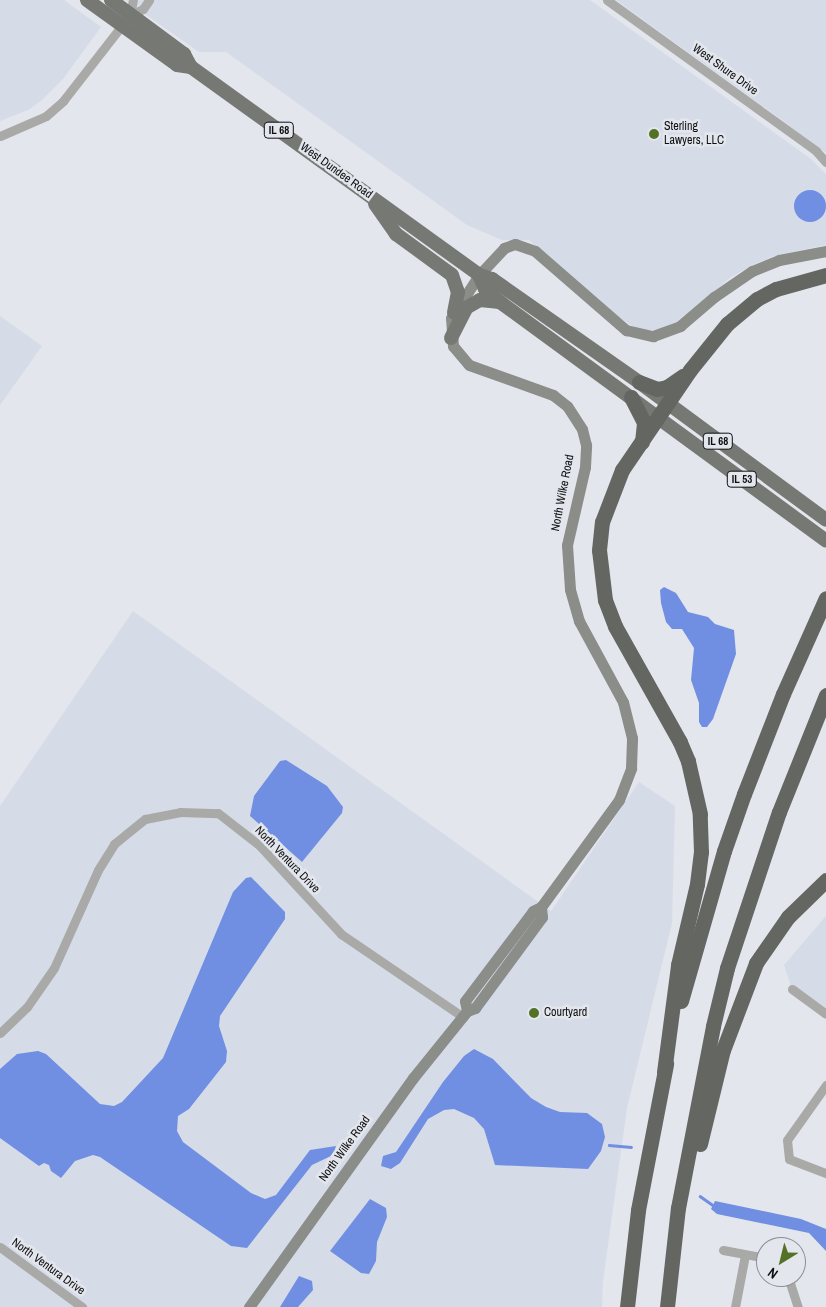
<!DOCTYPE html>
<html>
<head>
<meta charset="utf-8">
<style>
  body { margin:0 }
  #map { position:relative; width:826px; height:1307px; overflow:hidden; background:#e3e6ec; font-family:"Archivo Narrow",sans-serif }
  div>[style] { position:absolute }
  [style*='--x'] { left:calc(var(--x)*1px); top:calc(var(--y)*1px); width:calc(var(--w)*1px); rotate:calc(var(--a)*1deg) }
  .built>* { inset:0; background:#d6dbe8 }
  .water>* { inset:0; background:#708fe2 }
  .round { border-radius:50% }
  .stream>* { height:2.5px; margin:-1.25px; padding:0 1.25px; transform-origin:1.25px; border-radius:1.25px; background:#708fe2 }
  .street>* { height:9px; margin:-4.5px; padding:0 4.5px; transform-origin:4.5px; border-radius:4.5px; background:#a9aaa8 }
  .secondary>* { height:11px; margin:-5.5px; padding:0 5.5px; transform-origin:5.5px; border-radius:5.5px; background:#8b8d89 }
  .primary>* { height:14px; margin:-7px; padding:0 7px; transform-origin:7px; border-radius:7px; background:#767874 }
  .highway>* { height:15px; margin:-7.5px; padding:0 7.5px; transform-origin:7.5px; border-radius:7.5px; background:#646661 }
  .dots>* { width:14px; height:14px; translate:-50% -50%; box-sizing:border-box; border:2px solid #e3e6ec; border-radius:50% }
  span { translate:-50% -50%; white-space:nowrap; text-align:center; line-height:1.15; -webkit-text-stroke:5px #e3e6ec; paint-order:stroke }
  .shield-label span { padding:1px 4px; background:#e3e6ec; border:1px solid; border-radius:4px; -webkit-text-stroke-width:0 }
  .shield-label { font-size:11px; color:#0e0f11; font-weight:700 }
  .street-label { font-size:12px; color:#0e0f11 }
  .poi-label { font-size:12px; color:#0e0f11 }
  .left { translate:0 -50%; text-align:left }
  .north { position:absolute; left:756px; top:1237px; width:50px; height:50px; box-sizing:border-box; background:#e3e6ec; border:1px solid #8e9094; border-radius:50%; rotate:216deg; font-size:14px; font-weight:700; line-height:20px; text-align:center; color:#0e0f11 }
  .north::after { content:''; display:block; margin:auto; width:18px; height:22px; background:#537227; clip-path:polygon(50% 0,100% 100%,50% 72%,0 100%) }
</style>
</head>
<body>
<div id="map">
  <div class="built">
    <div style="clip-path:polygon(0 0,64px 0,101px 27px,63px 79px,42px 100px,28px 110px,0 121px)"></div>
    <div style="clip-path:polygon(125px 0,590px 0,811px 159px,826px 174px,826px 245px,777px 255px,755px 264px,731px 277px,677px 323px,659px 330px,638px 330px,605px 307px,529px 240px,502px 240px,467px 225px,226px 52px,199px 52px)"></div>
    <div style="clip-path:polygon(616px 0,826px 0,826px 153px,775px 115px)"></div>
    <div style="clip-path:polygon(0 316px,42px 346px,0 405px)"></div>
    <div style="clip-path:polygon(133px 611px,551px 911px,639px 782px,675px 806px,672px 923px,627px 1108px,603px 1281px,602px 1307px,0 1307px,0 806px)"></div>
    <div style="clip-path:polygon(826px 916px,826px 1014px,792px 989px,784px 965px)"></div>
  </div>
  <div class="water">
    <div class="round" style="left:794px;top:190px;width:32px;height:32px"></div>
    <div style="clip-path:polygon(664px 587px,676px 593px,688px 612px,708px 617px,715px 624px,734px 630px,736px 654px,713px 719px,707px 727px,702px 727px,699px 722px,699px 703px,691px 680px,694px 648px,682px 629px,672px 629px,666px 622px,661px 603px,660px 590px)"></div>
    <div style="clip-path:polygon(286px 760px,327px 786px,343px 807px,342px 813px,302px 862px,250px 816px,254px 796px,280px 761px)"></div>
    <div style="clip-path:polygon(251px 877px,285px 912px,285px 919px,220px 1016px,219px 1026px,227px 1051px,226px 1062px,189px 1109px,178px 1116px,177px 1131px,183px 1142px,251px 1193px,265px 1199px,276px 1195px,310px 1150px,336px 1146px,333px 1155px,312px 1165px,247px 1248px,231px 1246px,100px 1157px,93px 1155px,75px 1161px,61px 1178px,51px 1171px,49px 1165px,44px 1163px,39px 1166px,0 1138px,0 1069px,17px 1054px,38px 1051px,46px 1054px,100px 1104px,114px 1106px,122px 1102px,163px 1058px,233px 892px,246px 878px)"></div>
    <div style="clip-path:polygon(474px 1049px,493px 1059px,531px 1098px,546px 1107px,560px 1112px,587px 1113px,602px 1124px,605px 1137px,601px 1151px,588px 1169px,495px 1165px,484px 1129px,474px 1118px,454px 1109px,444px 1110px,428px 1119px,400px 1163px,391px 1169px,381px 1166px,383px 1156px,396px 1152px,443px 1082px,464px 1056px)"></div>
    <div style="clip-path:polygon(370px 1199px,386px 1208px,387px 1217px,377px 1242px,376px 1261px,369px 1274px,361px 1273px,330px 1251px)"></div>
    <div style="clip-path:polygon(715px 1201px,801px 1219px,826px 1229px,826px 1251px,809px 1233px,717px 1214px,711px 1209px)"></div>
    <div style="clip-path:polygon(299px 1276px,312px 1281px,313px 1290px,298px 1307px,280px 1307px)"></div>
  </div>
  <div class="stream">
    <div style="--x:609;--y:1145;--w:22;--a:5"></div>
    <div style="--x:700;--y:1196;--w:16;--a:35"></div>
  </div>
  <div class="street">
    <div style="--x:607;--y:0;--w:258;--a:35.8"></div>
    <div style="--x:816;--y:151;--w:15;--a:48"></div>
    <div style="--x:130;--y:15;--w:14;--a:-25"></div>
    <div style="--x:143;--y:9;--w:11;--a:-56"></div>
    <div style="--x:0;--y:136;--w:50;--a:-23.5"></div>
    <div style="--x:46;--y:116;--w:23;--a:-41"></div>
    <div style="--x:63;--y:101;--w:109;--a:-52.1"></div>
    <div style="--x:130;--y:15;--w:15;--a:-79"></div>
    <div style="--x:792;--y:989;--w:42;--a:36.3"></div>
    <div style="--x:0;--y:1033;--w:37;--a:-44"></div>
    <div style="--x:27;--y:1007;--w:47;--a:-55.3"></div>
    <div style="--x:54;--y:968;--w:107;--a:-65.8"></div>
    <div style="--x:98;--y:870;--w:31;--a:-58"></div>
    <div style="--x:114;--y:844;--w:40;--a:-39"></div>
    <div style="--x:145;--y:819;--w:36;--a:-11"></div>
    <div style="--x:180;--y:812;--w:38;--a:2"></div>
    <div style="--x:218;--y:813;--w:52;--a:38"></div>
    <div style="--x:259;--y:845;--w:121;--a:47.3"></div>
    <div style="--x:341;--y:934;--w:148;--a:34.2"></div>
    <div style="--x:826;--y:1085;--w:67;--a:125.3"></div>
    <div style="--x:787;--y:1140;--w:19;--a:84"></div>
    <div style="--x:789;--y:1159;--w:40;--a:21"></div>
    <div style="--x:0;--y:1247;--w:102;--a:36.2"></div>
    <div style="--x:723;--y:1250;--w:44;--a:10.5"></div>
    <div style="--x:788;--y:1277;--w:32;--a:72"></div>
    <div style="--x:735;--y:1307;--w:53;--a:-79.1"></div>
  </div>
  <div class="secondary">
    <div style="--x:467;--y:1011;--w:10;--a:-101"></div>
    <div style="--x:465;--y:1001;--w:113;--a:-52.9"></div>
    <div style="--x:533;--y:911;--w:9;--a:-27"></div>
    <div style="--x:541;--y:907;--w:132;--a:-53.9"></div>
    <div style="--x:619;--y:800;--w:34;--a:-69"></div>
    <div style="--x:631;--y:768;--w:30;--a:-88"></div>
    <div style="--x:632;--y:738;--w:37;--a:-104"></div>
    <div style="--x:623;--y:702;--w:92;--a:-118.5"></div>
    <div style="--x:579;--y:621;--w:33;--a:-106"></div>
    <div style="--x:570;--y:589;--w:44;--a:-93.9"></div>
    <div style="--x:567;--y:545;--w:80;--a:-77"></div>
    <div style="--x:585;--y:467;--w:22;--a:-87"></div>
    <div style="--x:586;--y:445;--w:16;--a:-104"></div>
    <div style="--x:582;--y:429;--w:27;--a:-123"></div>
    <div style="--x:567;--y:406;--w:18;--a:-142"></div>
    <div style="--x:553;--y:395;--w:89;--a:-160.3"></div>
    <div style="--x:469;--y:365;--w:25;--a:-130"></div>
    <div style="--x:453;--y:346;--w:28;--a:-94"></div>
    <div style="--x:451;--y:318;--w:51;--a:-56.9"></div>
    <div style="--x:479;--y:275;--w:37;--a:-47"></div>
    <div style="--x:504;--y:248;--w:12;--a:-20"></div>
    <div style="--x:515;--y:244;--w:21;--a:19"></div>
    <div style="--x:535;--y:251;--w:121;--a:41"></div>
    <div style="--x:626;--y:330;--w:28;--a:13"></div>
    <div style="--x:653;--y:336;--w:29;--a:-20"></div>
    <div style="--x:680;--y:326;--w:45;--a:-40.5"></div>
    <div style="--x:714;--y:297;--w:46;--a:-34.4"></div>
    <div style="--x:752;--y:271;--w:29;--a:-22"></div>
    <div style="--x:779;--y:260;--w:48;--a:-10.8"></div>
    <div style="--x:249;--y:1307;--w:282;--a:-54.4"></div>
    <div style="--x:413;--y:1078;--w:86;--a:-51.1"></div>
    <div style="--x:467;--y:1011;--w:9;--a:-21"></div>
    <div style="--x:475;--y:1008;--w:113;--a:-53.6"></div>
    <div style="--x:542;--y:917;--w:10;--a:-96"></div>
  </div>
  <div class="primary">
    <div style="--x:87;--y:0;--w:111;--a:35.8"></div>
    <div style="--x:177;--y:65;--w:14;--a:8"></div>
    <div style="--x:111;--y:0;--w:91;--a:36.5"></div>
    <div style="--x:184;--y:54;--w:15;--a:62"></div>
    <div style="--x:191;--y:67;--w:355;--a:35.8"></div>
    <div style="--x:479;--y:275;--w:14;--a:17"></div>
    <div style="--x:492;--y:279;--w:179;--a:35"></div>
    <div style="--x:639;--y:382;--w:232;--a:36.4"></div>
    <div style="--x:375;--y:204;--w:37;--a:55"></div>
    <div style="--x:396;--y:234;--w:69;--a:36.2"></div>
    <div style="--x:452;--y:275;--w:18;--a:71"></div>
    <div style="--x:458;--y:292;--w:21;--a:101"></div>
    <div style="--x:479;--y:275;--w:15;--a:67"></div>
    <div style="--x:485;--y:289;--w:20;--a:41"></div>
    <div style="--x:500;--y:302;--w:404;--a:36.2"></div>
    <div style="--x:451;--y:338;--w:34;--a:-63"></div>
    <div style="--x:466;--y:308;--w:16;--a:-30"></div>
    <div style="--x:480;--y:300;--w:20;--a:6"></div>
  </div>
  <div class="highway">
    <div style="--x:639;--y:382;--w:19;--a:21"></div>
    <div style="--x:657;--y:389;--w:10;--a:-11"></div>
    <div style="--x:667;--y:387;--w:19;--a:-35"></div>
    <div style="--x:631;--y:397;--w:29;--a:63"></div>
    <div style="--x:644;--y:423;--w:19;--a:96"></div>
    <div style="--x:681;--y:1001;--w:156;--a:-74"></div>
    <div style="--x:724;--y:851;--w:60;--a:-70.7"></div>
    <div style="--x:744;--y:794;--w:107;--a:-68.7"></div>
    <div style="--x:783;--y:694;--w:105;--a:-65.9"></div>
    <div style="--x:664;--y:1072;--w:108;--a:-82.5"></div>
    <div style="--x:678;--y:965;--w:83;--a:-76.8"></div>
    <div style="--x:697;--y:884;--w:32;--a:-83"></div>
    <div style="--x:701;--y:852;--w:38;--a:-92"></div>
    <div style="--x:700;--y:814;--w:54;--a:-102.8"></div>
    <div style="--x:688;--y:761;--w:21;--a:-113"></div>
    <div style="--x:680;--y:742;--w:133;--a:-119.3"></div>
    <div style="--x:615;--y:626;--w:28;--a:-111"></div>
    <div style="--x:605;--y:600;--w:50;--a:-96.8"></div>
    <div style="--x:599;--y:550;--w:28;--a:-84"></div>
    <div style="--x:602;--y:522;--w:56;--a:-69"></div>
    <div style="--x:622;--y:470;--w:121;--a:-55.8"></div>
    <div style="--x:690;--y:370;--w:59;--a:-51.2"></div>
    <div style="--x:727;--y:324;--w:39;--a:-40"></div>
    <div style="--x:757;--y:299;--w:21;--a:-28"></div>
    <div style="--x:776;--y:289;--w:52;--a:-15.6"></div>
    <div style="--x:700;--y:1144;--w:97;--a:-76.3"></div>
    <div style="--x:723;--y:1050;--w:93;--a:-69.2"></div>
    <div style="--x:756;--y:963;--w:56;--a:-55.2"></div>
    <div style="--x:788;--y:917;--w:53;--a:-44.2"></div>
    <div style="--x:627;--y:1307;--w:98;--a:-83.5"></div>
    <div style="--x:638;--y:1210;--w:149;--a:-79.1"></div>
    <div style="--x:667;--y:1307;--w:100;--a:-83.7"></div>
    <div style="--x:678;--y:1208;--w:185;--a:-79.1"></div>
    <div style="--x:713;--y:1026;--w:60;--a:-76.4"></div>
    <div style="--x:727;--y:968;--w:164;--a:-71.6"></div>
    <div style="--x:779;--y:812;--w:126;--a:-68.1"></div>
  </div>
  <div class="dots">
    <div style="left:654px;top:134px;background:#537227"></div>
    <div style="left:534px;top:1013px;background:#537227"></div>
  </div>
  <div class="shield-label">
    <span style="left:279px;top:130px">IL 68</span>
    <span style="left:718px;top:441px">IL 68</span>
    <span style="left:742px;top:479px">IL 53</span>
  </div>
  <div class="street-label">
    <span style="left:725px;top:70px;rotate:36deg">West Shure Drive</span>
    <span style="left:336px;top:171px;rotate:36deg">West Dundee Road</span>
    <span style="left:563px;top:493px;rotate:-79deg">North Wilke Road</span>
    <span style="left:287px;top:860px;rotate:46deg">North Ventura Drive</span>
    <span style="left:345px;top:1149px;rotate:-54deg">North Wilke Road</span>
    <span style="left:48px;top:1267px;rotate:36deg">North Ventura Drive</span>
  </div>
  <div class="poi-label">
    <span class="left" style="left:664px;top:134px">Sterling<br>Lawyers, LLC</span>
    <span class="left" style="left:544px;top:1013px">Courtyard</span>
  </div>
  <div class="north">N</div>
</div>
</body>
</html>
